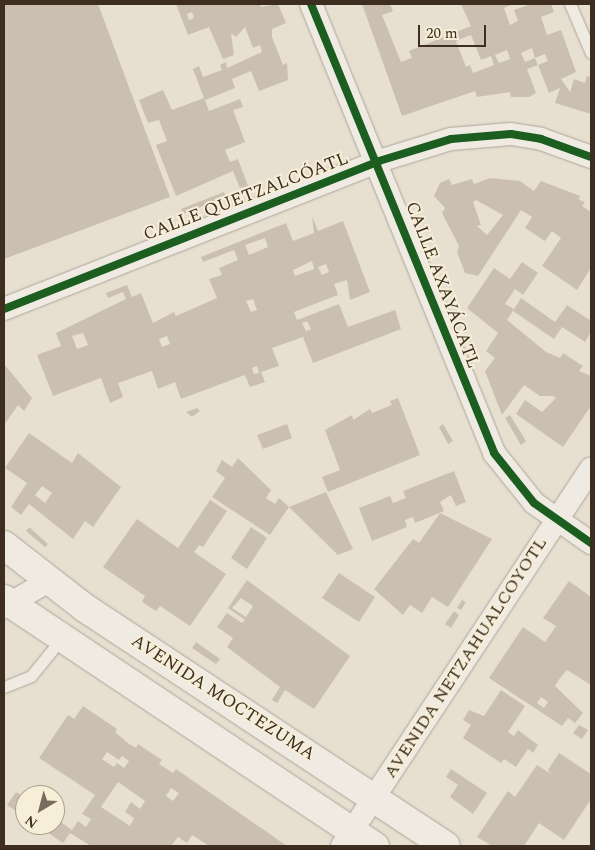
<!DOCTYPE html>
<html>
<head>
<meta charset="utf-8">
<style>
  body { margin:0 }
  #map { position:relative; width:595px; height:850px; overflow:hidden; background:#e7e0d1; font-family:Spectral,serif }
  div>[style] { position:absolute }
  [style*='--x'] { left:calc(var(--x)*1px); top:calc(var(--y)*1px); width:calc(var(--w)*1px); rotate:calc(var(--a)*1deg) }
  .building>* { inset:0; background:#cbbfb2 }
  .roads { filter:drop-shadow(0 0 1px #ada599) drop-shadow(0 0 1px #ada599) }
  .lane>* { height:11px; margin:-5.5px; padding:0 5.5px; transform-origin:5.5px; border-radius:5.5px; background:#efebe3 }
  .street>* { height:22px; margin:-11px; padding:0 11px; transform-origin:11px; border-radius:11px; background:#efebe3 }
  .secondary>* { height:28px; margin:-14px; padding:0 14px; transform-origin:14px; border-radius:14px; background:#efebe3 }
  .cycleway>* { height:8px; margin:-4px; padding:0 4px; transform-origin:4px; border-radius:4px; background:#1b5e20 }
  span { translate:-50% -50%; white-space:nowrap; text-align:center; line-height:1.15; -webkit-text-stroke:4px #f7eed8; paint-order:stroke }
  .street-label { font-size:18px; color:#3d2e20 }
  .frame { position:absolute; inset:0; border:5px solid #3d2e20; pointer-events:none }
  .north { position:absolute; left:15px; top:785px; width:50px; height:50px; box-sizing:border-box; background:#f7eed8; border:1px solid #ada18e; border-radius:50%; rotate:217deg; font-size:14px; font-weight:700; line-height:20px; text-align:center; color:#3d2e20 }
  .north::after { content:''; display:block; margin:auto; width:18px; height:22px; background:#786c5e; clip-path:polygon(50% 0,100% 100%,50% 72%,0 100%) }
  .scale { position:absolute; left:418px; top:25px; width:68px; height:22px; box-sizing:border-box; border:2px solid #3d2e20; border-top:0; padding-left:6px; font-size:15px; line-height:18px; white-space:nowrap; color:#3d2e20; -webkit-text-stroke:4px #f7eed8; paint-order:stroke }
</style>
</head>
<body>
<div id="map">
  <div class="building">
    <div style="clip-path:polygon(4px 4px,98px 4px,170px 197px,4px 259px)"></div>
    <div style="clip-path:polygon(evenodd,176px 4px,260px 4px,261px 7px,278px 4px,286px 23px,272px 29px,272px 37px,283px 65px,287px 63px,288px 80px,259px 91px,251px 71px,232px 79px,235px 88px,205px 100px,209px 111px,240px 99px,243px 107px,233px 110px,245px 142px,225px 150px,230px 162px,238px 159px,248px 186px,240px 188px,233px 171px,176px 196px,156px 145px,167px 141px,159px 120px,148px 123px,139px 100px,163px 90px,172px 110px,204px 98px,193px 69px,199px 66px,203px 77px,222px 70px,220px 65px,226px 62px,227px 68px,262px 52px,260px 45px,253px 48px,245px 27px,236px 37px,231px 33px,234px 55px,223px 59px,209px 27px,188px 35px,176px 4px,192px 12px,194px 18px,189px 20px,187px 14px,192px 12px)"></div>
    <div style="clip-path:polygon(evenodd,362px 4px,390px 4px,393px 11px,382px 15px,401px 62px,412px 58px,409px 51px,471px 26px,461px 4px,513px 4px,504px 8px,510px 25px,518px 21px,514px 10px,531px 4px,551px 4px,554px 12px,541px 17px,547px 35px,561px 30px,576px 72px,561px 79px,570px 92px,574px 79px,585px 83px,587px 76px,591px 77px,591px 114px,555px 103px,560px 88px,549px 93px,538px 65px,527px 69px,536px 93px,529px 97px,511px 97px,510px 92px,477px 97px,475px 91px,402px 116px,362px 4px,471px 35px,481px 60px,491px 56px,494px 65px,473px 73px,470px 65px,466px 67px,456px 41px,471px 35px,362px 4px,532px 48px,535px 58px,545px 54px,548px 61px,538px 65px,535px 58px,525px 62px,521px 53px,532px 48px,362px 4px,507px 50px,510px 59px,499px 63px,495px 55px,507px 50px)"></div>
    <div style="clip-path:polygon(evenodd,490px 178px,520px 181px,534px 191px,541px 181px,580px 196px,579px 200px,585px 202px,582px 206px,591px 212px,591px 268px,577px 290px,542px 266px,561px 238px,552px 231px,545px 241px,525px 228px,532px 217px,521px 210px,478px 276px,465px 273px,457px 252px,459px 246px,442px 213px,445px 208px,434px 196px,440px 183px,449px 179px,452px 185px,472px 179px,474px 184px,490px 178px,476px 200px,503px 215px,487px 235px,477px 226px,481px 225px,473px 202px,476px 200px)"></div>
    <div style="clip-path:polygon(224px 192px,226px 197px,183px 214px,181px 209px)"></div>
    <div style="clip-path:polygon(evenodd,312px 216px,318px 231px,343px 221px,370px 292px,350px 300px,347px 280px,334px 284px,338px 295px,294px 312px,297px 320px,339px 304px,348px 327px,395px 310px,401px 329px,313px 363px,303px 337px,272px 348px,279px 366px,261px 372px,265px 382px,250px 387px,245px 375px,181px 399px,175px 382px,158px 389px,152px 371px,118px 383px,123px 397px,110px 403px,101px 378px,53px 396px,37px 355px,61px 346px,56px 333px,126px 299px,123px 292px,108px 298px,106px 293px,127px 285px,132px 297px,141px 293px,153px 323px,174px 312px,176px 316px,217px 298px,209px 279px,222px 275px,219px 268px,238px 260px,234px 250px,203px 262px,201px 257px,286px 223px,293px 241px,314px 233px,312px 216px,265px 238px,268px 247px,249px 255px,245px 245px,265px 238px,312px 216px,312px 261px,314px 269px,295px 276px,293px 270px,312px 261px,312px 216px,326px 264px,329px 272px,322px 275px,318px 267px,326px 264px,312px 216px,253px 299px,257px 310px,251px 312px,246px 301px,253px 299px,312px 216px,307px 321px,311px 329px,306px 331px,302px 323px,307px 321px,312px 216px,83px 333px,88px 345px,77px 349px,72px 336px,83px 333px,312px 216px,167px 336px,170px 344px,162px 347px,159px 339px,167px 336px,312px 216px,257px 366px,259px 373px,254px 374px,252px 368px,257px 366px)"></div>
    <div style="clip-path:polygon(522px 262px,538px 273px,523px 295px,515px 289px,505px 304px,514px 309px,507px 320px,546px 352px,560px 358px,563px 353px,583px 366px,579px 371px,591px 376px,591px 406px,563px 447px,516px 414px,525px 400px,542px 412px,556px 398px,553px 396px,540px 396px,524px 385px,502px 415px,485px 371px,495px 358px,486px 351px,498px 333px,467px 308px,494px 268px,510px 279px)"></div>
    <div style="clip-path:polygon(521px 298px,555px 322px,567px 305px,591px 321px,591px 332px,585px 342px,562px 327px,554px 339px,513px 311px)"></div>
    <div style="clip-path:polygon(4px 364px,32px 398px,24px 411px,18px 405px,4px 425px)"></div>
    <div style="clip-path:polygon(398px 398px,420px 455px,328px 492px,322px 477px,340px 470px,325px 430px,352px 415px,353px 420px,370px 409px,372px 413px,392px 405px,390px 401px)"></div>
    <div style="clip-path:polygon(197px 408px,200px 411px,192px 417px,186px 412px)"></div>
    <div style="clip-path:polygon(510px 415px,526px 441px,521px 445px,505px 418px)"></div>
    <div style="clip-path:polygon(287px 424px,292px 438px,263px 449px,257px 435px)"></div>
    <div style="clip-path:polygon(443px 424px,453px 441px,448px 444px,439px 427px)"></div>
    <div style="clip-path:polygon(evenodd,29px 433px,72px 463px,78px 453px,121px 487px,93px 527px,85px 521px,73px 539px,29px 504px,21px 515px,11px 507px,27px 483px,5px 468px,29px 433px,42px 486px,52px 493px,45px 503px,35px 495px,42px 486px)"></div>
    <div style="clip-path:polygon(238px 458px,271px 490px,266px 498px,275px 504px,279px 498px,289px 507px,270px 535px,212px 497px,225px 478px,216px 471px,222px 460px,232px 467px)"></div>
    <div style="clip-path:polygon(454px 471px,466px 502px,456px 506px,451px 495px,440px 502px,444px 511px,415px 523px,413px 517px,405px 520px,407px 527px,372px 541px,359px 508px,390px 496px,393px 503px,406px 498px,403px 491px)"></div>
    <div style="clip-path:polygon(326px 492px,353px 549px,338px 555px,289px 507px)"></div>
    <div style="clip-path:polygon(210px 500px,227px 511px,203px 547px,199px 545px,194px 552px,226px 574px,190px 626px,160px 606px,156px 611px,142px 602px,145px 596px,103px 567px,137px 519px,178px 548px)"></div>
    <div style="clip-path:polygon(440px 513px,492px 539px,448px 607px,432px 597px,422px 613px,410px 605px,403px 615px,374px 589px,413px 539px,419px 543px)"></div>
    <div style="clip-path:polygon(29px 527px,48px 544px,45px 547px,26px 531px)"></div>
    <div style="clip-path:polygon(251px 527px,267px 538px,247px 569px,231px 558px)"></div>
    <div style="clip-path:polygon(339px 573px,375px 597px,359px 622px,322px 598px)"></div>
    <div style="clip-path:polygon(evenodd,247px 580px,350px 656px,314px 709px,285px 690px,277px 703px,272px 700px,280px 687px,227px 647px,233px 638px,217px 627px,227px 613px,242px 623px,245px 620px,228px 608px,247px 580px,241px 598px,253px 606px,246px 617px,232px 608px,241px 598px)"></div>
    <div style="clip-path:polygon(evenodd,569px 581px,591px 597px,591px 685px,567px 670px,560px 678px,555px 686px,583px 713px,575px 723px,568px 718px,562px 726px,489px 678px,523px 627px,545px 642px,556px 626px,543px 618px,569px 581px,541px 697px,548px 702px,544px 708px,537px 703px,541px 697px)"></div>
    <div style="clip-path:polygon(462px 600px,466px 602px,461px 610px,457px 608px)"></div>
    <div style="clip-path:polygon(454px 611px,459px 615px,451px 628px,445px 624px)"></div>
    <div style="clip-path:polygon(196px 642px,220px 659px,216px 664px,192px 648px)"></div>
    <div style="clip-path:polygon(501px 690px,525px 706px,508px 732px,514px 736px,518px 730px,538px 745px,533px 753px,528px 749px,516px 767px,504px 759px,501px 763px,463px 738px,471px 725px,463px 720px,469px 710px,484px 716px)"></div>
    <div style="clip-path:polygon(evenodd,83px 706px,117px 729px,115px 732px,129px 744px,136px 748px,138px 744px,162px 760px,159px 764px,173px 773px,176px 769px,287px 846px,209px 846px,192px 835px,187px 843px,178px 837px,171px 846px,91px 846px,70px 833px,63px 843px,37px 825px,55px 825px,55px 818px,72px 830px,78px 821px,86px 827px,91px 819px,82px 814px,95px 795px,39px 758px,68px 715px,74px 719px,83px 706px,107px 752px,119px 760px,122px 756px,129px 761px,124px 768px,117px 763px,114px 767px,102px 759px,107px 752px,83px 706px,118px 782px,145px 801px,140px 809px,131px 802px,125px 812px,134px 818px,130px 826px,101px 807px,118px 782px,83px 706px,171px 788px,179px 793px,173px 801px,166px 796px,171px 788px)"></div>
    <div style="clip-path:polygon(579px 725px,588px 730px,582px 739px,573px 733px)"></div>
    <div style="clip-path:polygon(559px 753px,591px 774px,591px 799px,564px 840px,539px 823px,524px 846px,492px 846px,477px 837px,508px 791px,515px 797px,537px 765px,551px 774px,548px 770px)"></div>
    <div style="clip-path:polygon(451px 769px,487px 793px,473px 814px,450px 797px,458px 785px,446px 777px)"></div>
    <div style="clip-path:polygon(16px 792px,25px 798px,25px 817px,7px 805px)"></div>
  </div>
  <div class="roads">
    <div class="lane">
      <div style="--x:570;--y:4;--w:53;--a:66.8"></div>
      <div style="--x:4;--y:687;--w:29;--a:-22"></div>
      <div style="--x:31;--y:676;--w:49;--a:-50.8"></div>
    </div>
    <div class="street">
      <div style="--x:311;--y:4;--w:485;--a:67.8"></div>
      <div style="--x:494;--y:453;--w:64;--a:51.3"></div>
      <div style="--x:534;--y:503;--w:70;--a:35.1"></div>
      <div style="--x:4;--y:309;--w:403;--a:-21.5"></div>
      <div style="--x:379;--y:161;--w:75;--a:-17"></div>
      <div style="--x:451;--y:139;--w:60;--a:-4.8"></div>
      <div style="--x:511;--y:134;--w:30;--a:9"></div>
      <div style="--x:541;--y:139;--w:53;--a:19.8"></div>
      <div style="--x:4;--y:607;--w:50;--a:-30.2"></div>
      <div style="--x:342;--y:846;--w:452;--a:-56.6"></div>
    </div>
    <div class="secondary">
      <div style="--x:4;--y:545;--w:103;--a:37.9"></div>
      <div style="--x:85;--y:608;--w:432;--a:33.4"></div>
      <div style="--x:4;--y:599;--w:446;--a:33.7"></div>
    </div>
  </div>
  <div class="cycleway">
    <div style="--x:311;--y:4;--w:485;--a:67.8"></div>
    <div style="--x:494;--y:453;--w:64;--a:51.3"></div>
    <div style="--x:534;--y:503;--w:70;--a:35.1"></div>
    <div style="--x:4;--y:309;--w:403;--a:-21.5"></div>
    <div style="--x:379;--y:161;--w:75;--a:-17"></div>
    <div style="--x:451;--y:139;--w:60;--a:-4.8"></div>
    <div style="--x:511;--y:134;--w:30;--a:9"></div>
    <div style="--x:541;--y:139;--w:53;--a:19.8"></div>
  </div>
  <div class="street-label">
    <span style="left:246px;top:197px;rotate:-21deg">CALLE QUETZALCÓATL</span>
    <span style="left:442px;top:285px;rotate:69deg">CALLE AXAYÁCATL</span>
    <span style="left:466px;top:658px;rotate:-57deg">AVENIDA NETZAHUALCOYOTL</span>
    <span style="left:223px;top:698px;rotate:33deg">AVENIDA MOCTEZUMA</span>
  </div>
  <div class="frame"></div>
  <div class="north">N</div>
  <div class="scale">20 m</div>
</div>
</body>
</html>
